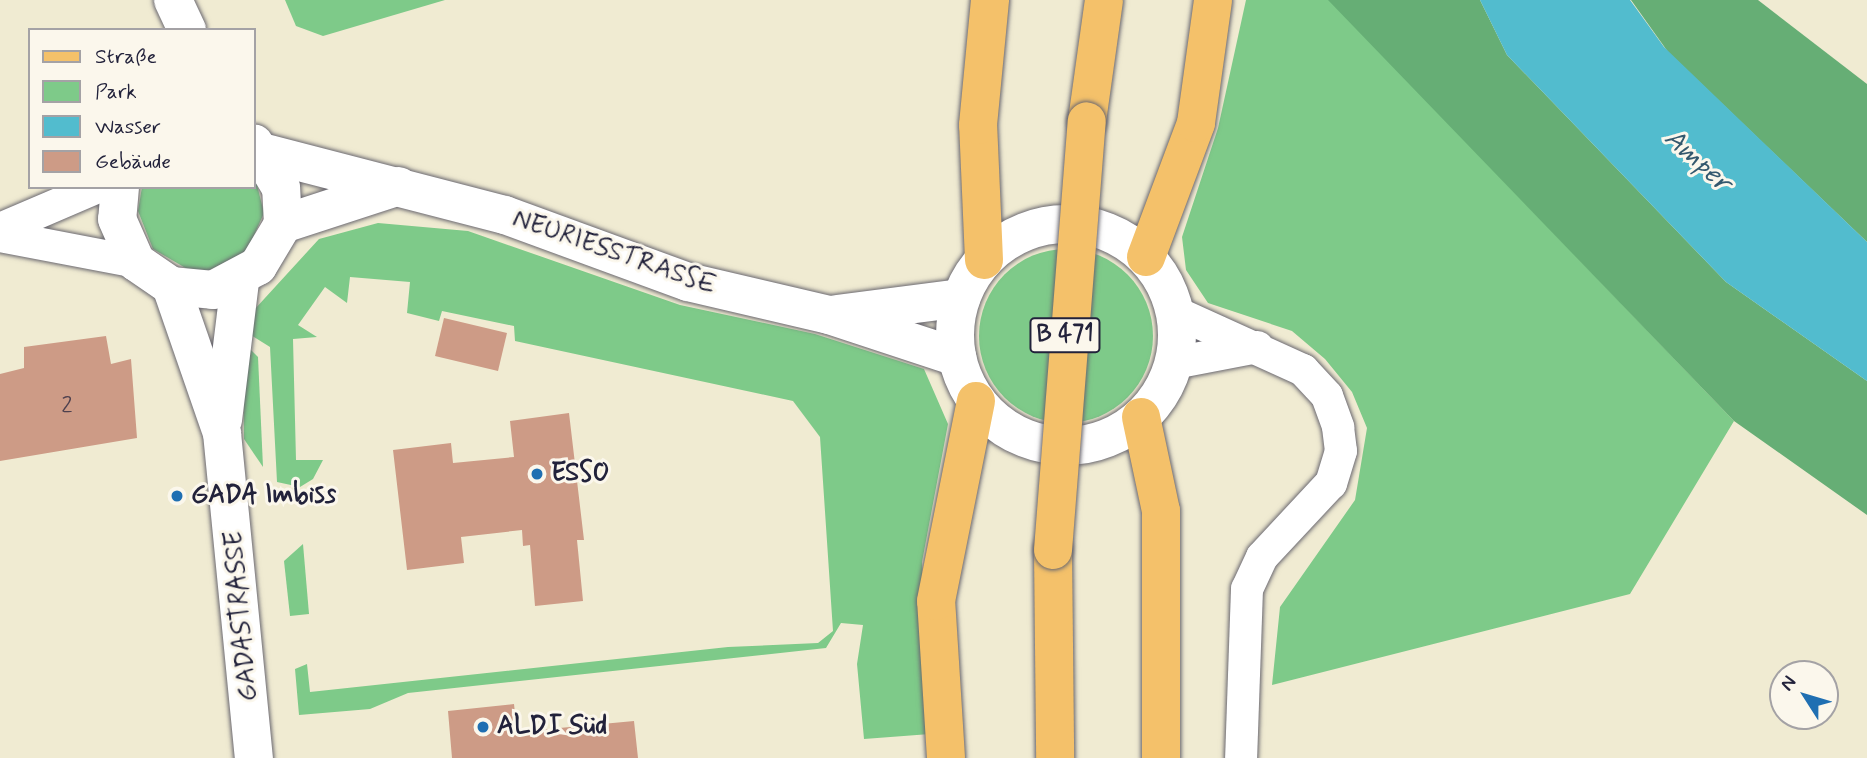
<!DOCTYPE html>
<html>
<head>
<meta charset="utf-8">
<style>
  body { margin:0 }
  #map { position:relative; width:1867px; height:758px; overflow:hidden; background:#f0ebd2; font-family:Mynerve,sans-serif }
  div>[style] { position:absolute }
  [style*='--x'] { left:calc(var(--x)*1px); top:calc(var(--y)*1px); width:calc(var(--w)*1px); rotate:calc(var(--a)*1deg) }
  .green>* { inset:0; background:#7eca89 }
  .round { border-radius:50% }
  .forest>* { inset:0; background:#66ae75 }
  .water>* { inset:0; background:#52bcce }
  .building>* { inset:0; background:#cd9b86 }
  .roads { filter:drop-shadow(0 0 2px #6a6870) drop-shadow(0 0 2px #6a6870) }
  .minor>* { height:32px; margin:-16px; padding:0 16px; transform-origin:16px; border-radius:16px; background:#fff }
  .tertiary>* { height:38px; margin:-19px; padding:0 19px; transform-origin:19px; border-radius:19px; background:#fff }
  .tertiary>.ring { margin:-19px; padding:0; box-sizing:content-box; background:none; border:38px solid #fff; border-radius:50% }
  .primary>* { height:38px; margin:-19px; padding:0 19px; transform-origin:19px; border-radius:19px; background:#f4c16a }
  .trunk>* { height:38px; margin:-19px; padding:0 19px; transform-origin:19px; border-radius:19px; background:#f4c16a }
  .bridges { filter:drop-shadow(0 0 2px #6a6870) drop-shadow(0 0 2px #6a6870) }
  .primary-bridge>* { height:38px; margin:-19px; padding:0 19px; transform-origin:19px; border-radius:19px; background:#f4c16a }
  .dots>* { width:19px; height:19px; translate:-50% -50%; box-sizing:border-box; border:4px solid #fbf7ec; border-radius:50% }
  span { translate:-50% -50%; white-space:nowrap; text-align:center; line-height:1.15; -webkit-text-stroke:6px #fbf7ec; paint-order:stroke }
  .number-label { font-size:23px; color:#4d404e }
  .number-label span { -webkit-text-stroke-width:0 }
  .shield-label span { padding:2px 5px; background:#fbf7ec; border:2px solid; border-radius:5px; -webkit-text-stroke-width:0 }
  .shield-label { font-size:24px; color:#22223b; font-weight:700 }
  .street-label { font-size:26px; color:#22223b }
  .poi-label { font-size:26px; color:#22223b; font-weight:700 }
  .left { translate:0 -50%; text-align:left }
  .water-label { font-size:28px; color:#33586e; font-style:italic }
  .legend { position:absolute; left:28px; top:28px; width:228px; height:161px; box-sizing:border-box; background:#fbf7ec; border:2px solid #a4a2a5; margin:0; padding:9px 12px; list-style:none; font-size:21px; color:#22223b }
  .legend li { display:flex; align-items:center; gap:14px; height:35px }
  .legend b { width:35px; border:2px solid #a4a2a5 }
  .north { position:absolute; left:1769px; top:660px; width:70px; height:70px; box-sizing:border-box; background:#fbf7ec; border:2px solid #a4a2a5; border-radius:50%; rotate:307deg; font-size:19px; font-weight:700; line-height:28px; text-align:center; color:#22223b }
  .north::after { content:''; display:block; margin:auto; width:24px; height:32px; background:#1f6fb2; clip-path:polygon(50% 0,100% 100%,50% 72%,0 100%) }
</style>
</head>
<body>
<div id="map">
  <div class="green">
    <div style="clip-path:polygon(285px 0,445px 0,323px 36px,296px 26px)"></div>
    <div style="clip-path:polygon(1246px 0,1330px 0,1734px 421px,1630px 594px,1272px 685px,1280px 607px,1355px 500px,1367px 428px,1352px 392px,1325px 359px,1292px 331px,1208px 303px,1186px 270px,1182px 237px,1218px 128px)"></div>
    <div style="clip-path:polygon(254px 173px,264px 213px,247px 251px,210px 270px,189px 270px,153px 249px,138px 211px,142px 187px,254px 187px)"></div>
    <div style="clip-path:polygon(378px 223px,468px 231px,680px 305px,815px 334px,924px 369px,948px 424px,922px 562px,930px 734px,864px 739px,857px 664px,863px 625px,841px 623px,826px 648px,408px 693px,370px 709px,299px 715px,295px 669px,307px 664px,310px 692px,728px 647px,818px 643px,833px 631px,820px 437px,793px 401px,515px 341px,514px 326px,442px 311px,439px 321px,407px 313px,410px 282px,350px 277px,347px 303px,325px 287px,298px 325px,317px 337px,293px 339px,296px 460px,323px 460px,313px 479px,300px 487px,277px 482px,270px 347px,246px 332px,253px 311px,319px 239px)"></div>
    <div class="round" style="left:979px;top:249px;width:174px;height:174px"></div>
    <div style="clip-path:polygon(250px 349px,258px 357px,263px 467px,244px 439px,243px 350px)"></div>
    <div style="clip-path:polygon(303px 544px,309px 614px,290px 616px,284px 561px)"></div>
  </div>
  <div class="forest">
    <div style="clip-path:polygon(1328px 0,1480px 0,1507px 55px,1726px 282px,1867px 381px,1867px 515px,1734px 421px)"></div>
    <div style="clip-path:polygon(1631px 0,1758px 0,1867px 84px,1867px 242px,1668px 52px)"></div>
  </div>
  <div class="water">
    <div style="clip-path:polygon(1480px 0,1630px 0,1664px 47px,1867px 242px,1867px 381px,1726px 282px,1507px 55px)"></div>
  </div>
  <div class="building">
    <div style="clip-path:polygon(444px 318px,507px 333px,498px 371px,435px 356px)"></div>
    <div style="clip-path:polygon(106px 336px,111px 364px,131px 359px,137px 438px,0 461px,0 374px,24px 368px,24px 347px)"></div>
    <div style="clip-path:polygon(569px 413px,584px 540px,577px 540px,583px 601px,535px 606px,530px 545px,523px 546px,522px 530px,461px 537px,464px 563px,407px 570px,393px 450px,451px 443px,453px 463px,514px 457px,510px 421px)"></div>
    <div style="clip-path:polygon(514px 704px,517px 732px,634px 721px,638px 758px,452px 758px,448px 711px)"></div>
  </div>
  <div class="roads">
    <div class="minor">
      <div style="--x:0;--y:229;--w:107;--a:-23.2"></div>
      <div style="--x:0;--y:236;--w:138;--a:10.8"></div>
      <div style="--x:1175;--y:312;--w:141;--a:24.4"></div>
      <div style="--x:1303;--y:370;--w:35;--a:47"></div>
      <div style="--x:1327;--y:396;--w:33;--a:70"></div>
      <div style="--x:1338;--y:427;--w:24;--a:83"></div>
      <div style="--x:1341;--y:451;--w:34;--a:107"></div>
      <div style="--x:1331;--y:483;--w:101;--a:133"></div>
      <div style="--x:1262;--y:557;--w:35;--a:115"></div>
      <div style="--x:1247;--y:589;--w:169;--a:92"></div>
      <div style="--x:1174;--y:363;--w:85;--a:-10.9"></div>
    </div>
    <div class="tertiary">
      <div style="--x:173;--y:0;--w:33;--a:65"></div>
      <div style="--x:265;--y:153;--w:248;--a:14.5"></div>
      <div style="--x:505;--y:215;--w:195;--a:20.1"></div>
      <div style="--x:688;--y:282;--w:145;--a:13.2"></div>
      <div style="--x:829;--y:315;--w:135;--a:18.2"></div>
      <div style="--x:120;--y:187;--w:32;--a:95"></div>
      <div style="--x:117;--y:219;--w:47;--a:66.2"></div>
      <div style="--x:136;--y:262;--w:42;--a:34.4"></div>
      <div style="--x:171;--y:286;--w:42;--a:5.4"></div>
      <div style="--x:213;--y:290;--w:51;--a:-28.1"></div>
      <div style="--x:258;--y:266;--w:49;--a:-59.2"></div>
      <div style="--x:283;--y:224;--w:36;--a:-93"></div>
      <div style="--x:281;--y:188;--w:52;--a:-121"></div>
      <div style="--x:283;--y:224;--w:122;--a:-18.1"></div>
      <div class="ring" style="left:955px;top:224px;width:184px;height:184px"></div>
      <div style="--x:171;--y:286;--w:156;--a:70.9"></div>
      <div style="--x:222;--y:433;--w:327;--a:84.4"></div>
      <div style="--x:838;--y:314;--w:124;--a:-7.4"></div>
      <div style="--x:223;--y:420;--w:140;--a:-83"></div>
    </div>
    <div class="primary">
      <div style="--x:1087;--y:121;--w:122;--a:-82"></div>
      <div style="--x:1141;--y:417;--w:96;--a:78"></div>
      <div style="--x:1161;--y:511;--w:247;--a:90"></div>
      <div style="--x:1053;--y:550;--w:208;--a:89.4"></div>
      <div style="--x:946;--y:758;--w:157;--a:-93.6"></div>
      <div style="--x:936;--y:601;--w:204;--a:-78.7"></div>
    </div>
    <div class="trunk">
      <div style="--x:1146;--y:257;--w:143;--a:-69.5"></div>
      <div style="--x:1196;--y:123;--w:124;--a:-82.1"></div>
      <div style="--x:984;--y:260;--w:135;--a:-92.5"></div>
      <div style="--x:978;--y:125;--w:126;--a:-84.5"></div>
    </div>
  </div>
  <div class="bridges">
    <div class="primary-bridge">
      <div style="--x:1053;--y:550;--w:430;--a:-85.5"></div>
    </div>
  </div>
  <div class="dots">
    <div style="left:537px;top:474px;background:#1f6fb2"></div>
    <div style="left:177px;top:496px;background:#1f6fb2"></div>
    <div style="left:483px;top:727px;background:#1f6fb2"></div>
  </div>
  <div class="number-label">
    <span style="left:67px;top:406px">2</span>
  </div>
  <div class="shield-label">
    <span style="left:1065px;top:335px">B 471</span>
  </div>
  <div class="street-label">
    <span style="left:614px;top:253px;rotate:19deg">NEURIESSTRASSE</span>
    <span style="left:242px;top:616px;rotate:-95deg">GADASTRASSE</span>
  </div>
  <div class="poi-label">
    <span class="left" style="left:551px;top:474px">ESSO</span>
    <span class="left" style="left:191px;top:496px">GADA Imbiss</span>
    <span class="left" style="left:497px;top:727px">ALDI Süd</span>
  </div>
  <div class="water-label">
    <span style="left:1697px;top:161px;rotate:42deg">Amper</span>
  </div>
  <ul class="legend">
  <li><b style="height:9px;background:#f4c16a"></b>Straße</li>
  <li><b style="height:19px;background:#7eca89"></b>Park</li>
  <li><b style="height:19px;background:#52bcce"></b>Wasser</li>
  <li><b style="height:19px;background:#cd9b86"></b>Gebäude</li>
  </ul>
  <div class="north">N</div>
</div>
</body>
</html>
